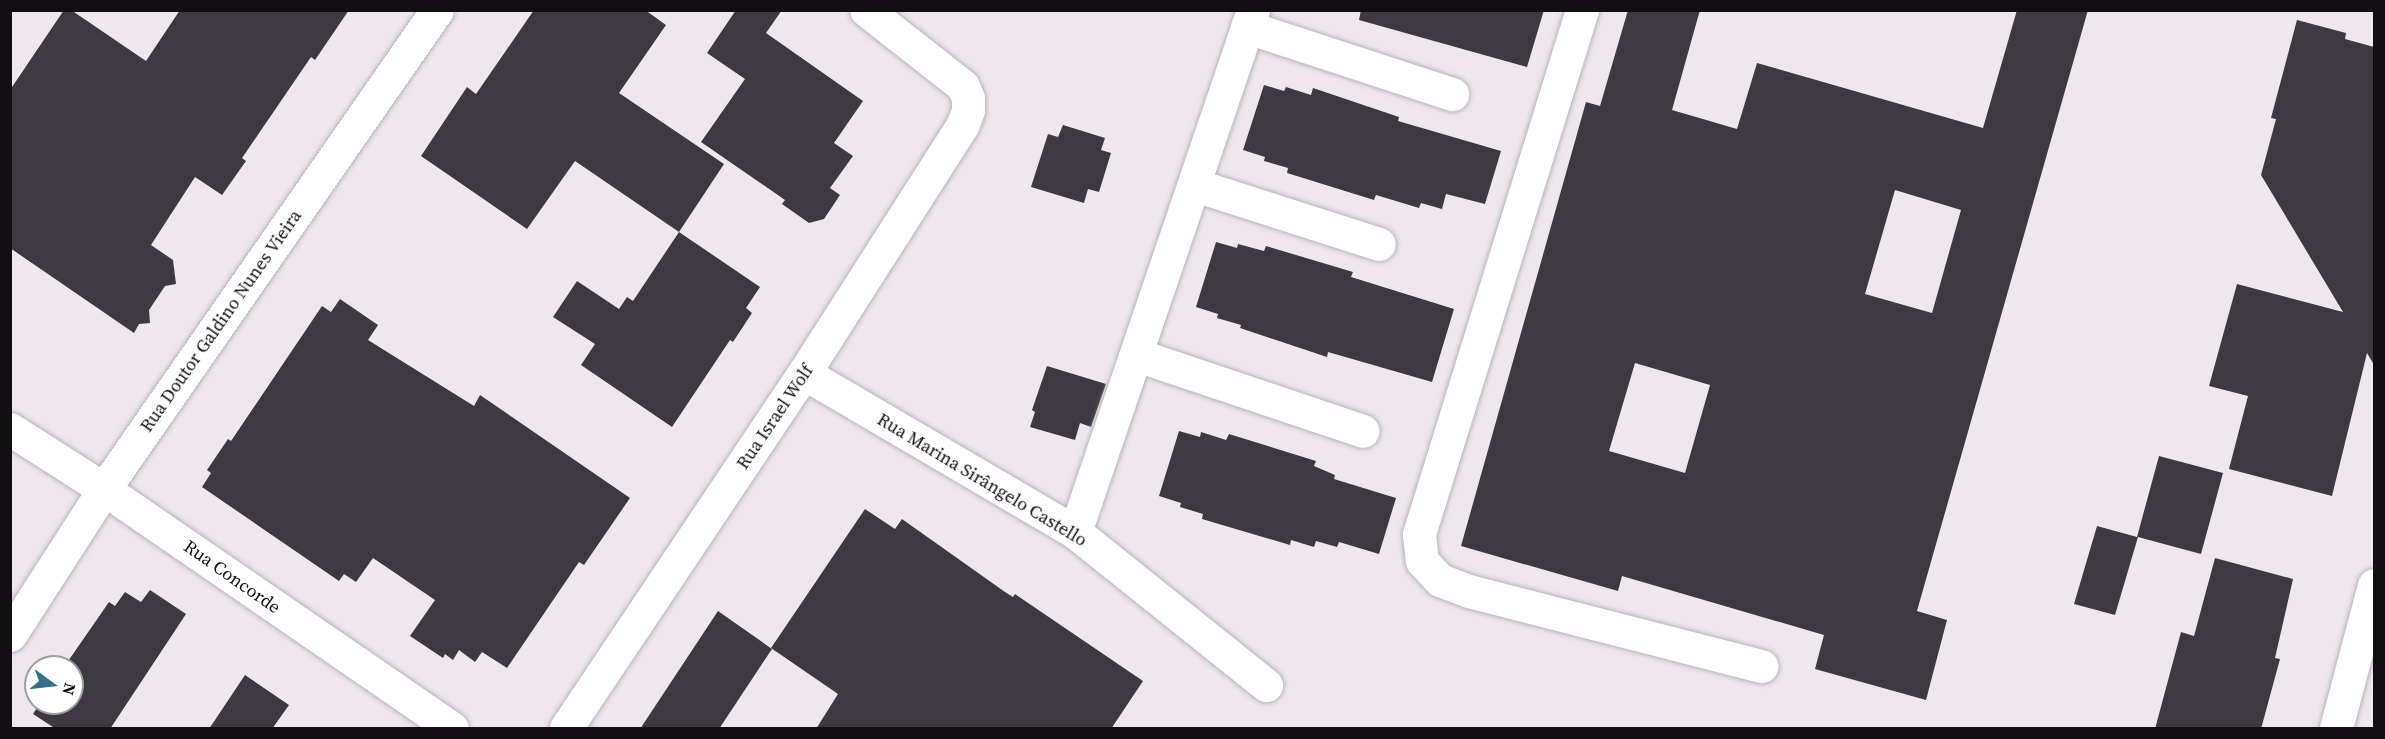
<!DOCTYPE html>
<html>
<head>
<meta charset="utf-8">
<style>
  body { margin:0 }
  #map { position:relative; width:2385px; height:739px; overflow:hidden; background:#eee8ee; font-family:"Source Serif 4",serif }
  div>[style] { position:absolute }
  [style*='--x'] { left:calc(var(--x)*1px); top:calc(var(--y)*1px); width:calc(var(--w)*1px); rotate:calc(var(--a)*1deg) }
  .building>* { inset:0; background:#3c3a40 }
  .roads { filter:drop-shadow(0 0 2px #b7b2b8) drop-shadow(0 0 2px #b7b2b8) }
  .street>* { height:33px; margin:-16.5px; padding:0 16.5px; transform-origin:16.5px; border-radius:16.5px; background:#fff }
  span { translate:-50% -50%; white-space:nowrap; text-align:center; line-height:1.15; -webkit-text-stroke:6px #fff; paint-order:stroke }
  .street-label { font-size:18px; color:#110f12 }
  .frame { position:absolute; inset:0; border:12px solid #110f12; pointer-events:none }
  .north { position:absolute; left:24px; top:655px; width:60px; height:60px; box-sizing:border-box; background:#fff; border:2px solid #a09fa0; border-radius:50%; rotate:105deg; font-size:16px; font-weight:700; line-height:24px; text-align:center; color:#110f12 }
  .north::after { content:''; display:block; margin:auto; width:21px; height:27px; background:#317385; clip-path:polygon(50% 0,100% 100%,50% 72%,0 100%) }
</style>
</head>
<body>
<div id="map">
  <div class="building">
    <div style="clip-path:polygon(64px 10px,71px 10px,146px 61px,180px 10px,349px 10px,315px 60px,311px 57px,242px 158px,246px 161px,222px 195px,195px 177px,151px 245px,173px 260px,176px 284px,165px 286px,149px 310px,150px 323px,139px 324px,134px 333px,10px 248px,10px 90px)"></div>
    <div style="clip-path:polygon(534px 10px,645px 10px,666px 25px,619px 93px,724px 164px,679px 232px,575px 161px,527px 229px,421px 156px,467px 87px,476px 94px)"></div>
    <div style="clip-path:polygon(736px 10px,782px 10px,766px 33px,863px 101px,834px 143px,853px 156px,830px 188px,840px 195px,824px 219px,809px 223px,782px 204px,785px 200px,701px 142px,745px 79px,707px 53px)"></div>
    <div style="clip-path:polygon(1361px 10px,1544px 10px,1527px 67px,1359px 20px)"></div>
    <div style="clip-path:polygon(evenodd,1628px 10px,1700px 10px,1672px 110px,1737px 129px,1757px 63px,1983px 128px,2017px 10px,2088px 10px,1917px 611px,1947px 620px,1926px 700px,1815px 669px,1824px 635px,1622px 576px,1618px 591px,1461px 546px,1586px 102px,1600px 106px,1628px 10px,1895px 190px,1961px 210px,1932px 313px,1865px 294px,1895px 190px,1628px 10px,1635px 363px,1710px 385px,1685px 473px,1609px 451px,1635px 363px)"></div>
    <div style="clip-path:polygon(2297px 20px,2346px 33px,2345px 39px,2374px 47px,2374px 365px,2367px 353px,2332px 496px,2229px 469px,2248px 396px,2209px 386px,2237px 284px,2343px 312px,2261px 175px,2276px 119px,2271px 118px)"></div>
    <div style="clip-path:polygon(1264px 85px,1284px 91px,1286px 87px,1311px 95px,1313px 88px,1399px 117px,1398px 121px,1501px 151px,1485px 204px,1446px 194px,1442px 209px,1421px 203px,1419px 208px,1376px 195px,1374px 200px,1287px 173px,1288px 168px,1264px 161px,1265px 157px,1243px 150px)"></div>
    <div style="clip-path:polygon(1063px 125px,1105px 138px,1101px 150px,1111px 153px,1099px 192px,1088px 189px,1084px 203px,1031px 187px,1048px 134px,1058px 137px)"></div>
    <div style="clip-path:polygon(679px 232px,760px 287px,746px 308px,752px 313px,733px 342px,730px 340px,672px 427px,581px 365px,595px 344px,553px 317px,577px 281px,619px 309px,627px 297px,633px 301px)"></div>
    <div style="clip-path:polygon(1216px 242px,1237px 248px,1238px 244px,1264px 251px,1266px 246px,1353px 272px,1351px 277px,1454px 309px,1432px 382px,1328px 352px,1327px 357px,1240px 328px,1241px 325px,1217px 318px,1218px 314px,1196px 307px)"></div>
    <div style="clip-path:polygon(340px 299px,378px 325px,368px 340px,474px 406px,480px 395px,630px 498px,584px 565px,579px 562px,507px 668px,482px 652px,475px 662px,459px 650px,453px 660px,445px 654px,443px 658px,410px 636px,435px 600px,373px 558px,356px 582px,344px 574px,339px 581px,202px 487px,211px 473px,207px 470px,228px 439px,231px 441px,322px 306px,331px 312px)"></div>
    <div style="clip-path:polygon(1047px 366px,1106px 384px,1091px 427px,1080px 423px,1075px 440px,1030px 427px,1035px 412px,1032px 410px)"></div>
    <div style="clip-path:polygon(1179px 431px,1200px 437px,1201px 432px,1226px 440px,1229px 434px,1316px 461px,1314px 466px,1335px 475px,1334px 479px,1396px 498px,1379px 554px,1339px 542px,1337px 547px,1316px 541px,1314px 547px,1291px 540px,1290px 545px,1202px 519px,1203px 514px,1180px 507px,1181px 503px,1159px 496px)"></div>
    <div style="clip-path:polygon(2159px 456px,2223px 473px,2201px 554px,2138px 537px,2115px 615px,2074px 604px,2097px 526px,2137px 537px)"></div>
    <div style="clip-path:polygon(865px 509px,895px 529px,902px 519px,1005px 592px,1013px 597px,1015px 594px,1143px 681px,1111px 729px,816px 729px,838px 694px,771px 648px)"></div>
    <div style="clip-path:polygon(2215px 558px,2293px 579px,2275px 658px,2280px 659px,2261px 729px,2155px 729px,2181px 632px,2194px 636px)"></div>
    <div style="clip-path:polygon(150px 590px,186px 614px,110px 729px,56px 729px,33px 714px,40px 703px,72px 703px,72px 667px,64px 667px,109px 602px,115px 606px,125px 592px,141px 602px)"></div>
    <div style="clip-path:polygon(718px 611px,772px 649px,719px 729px,640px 729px)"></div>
    <div style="clip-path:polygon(245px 675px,289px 705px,272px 729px,209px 729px)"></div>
  </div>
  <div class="roads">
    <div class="street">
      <div style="--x:1582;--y:10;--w:549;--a:107.28"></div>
      <div style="--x:1419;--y:534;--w:27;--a:84"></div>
      <div style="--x:1422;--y:561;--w:26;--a:47"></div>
      <div style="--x:1440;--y:580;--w:31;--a:21"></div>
      <div style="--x:1469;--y:591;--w:302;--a:14.4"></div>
      <div style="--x:1247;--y:27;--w:216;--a:18.1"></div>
      <div style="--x:1195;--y:185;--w:193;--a:17.8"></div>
      <div style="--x:1137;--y:355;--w:238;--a:18.6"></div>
      <div style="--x:804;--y:373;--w:314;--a:30.4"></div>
      <div style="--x:1075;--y:532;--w:245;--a:38.7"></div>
      <div style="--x:10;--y:429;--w:112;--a:32.6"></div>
      <div style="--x:104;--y:489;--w:422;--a:34.5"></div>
      <div style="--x:1075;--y:532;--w:552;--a:-71.17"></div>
      <div style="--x:10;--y:635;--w:174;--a:-57.2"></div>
      <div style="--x:104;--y:489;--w:583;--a:-55.19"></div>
      <div style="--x:566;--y:728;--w:427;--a:-56.2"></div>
      <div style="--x:804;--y:373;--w:295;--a:-57.4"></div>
      <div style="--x:963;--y:124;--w:15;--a:-70"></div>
      <div style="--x:968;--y:110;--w:12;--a:-90"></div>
      <div style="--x:968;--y:98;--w:13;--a:-113"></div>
      <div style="--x:963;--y:86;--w:123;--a:-141.9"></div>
      <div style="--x:2336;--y:728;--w:148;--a:-75.1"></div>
    </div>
  </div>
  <div class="street-label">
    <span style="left:221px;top:321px;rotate:-55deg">Rua Doutor Galdino Nunes Vieira</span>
    <span style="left:775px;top:417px;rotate:-56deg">Rua Israel Wolf</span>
    <span style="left:982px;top:480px;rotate:31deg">Rua Marina Sirângelo Castello</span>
    <span style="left:232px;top:577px;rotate:35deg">Rua Concorde</span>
  </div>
  <div class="frame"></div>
  <div class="north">N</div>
</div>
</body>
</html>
